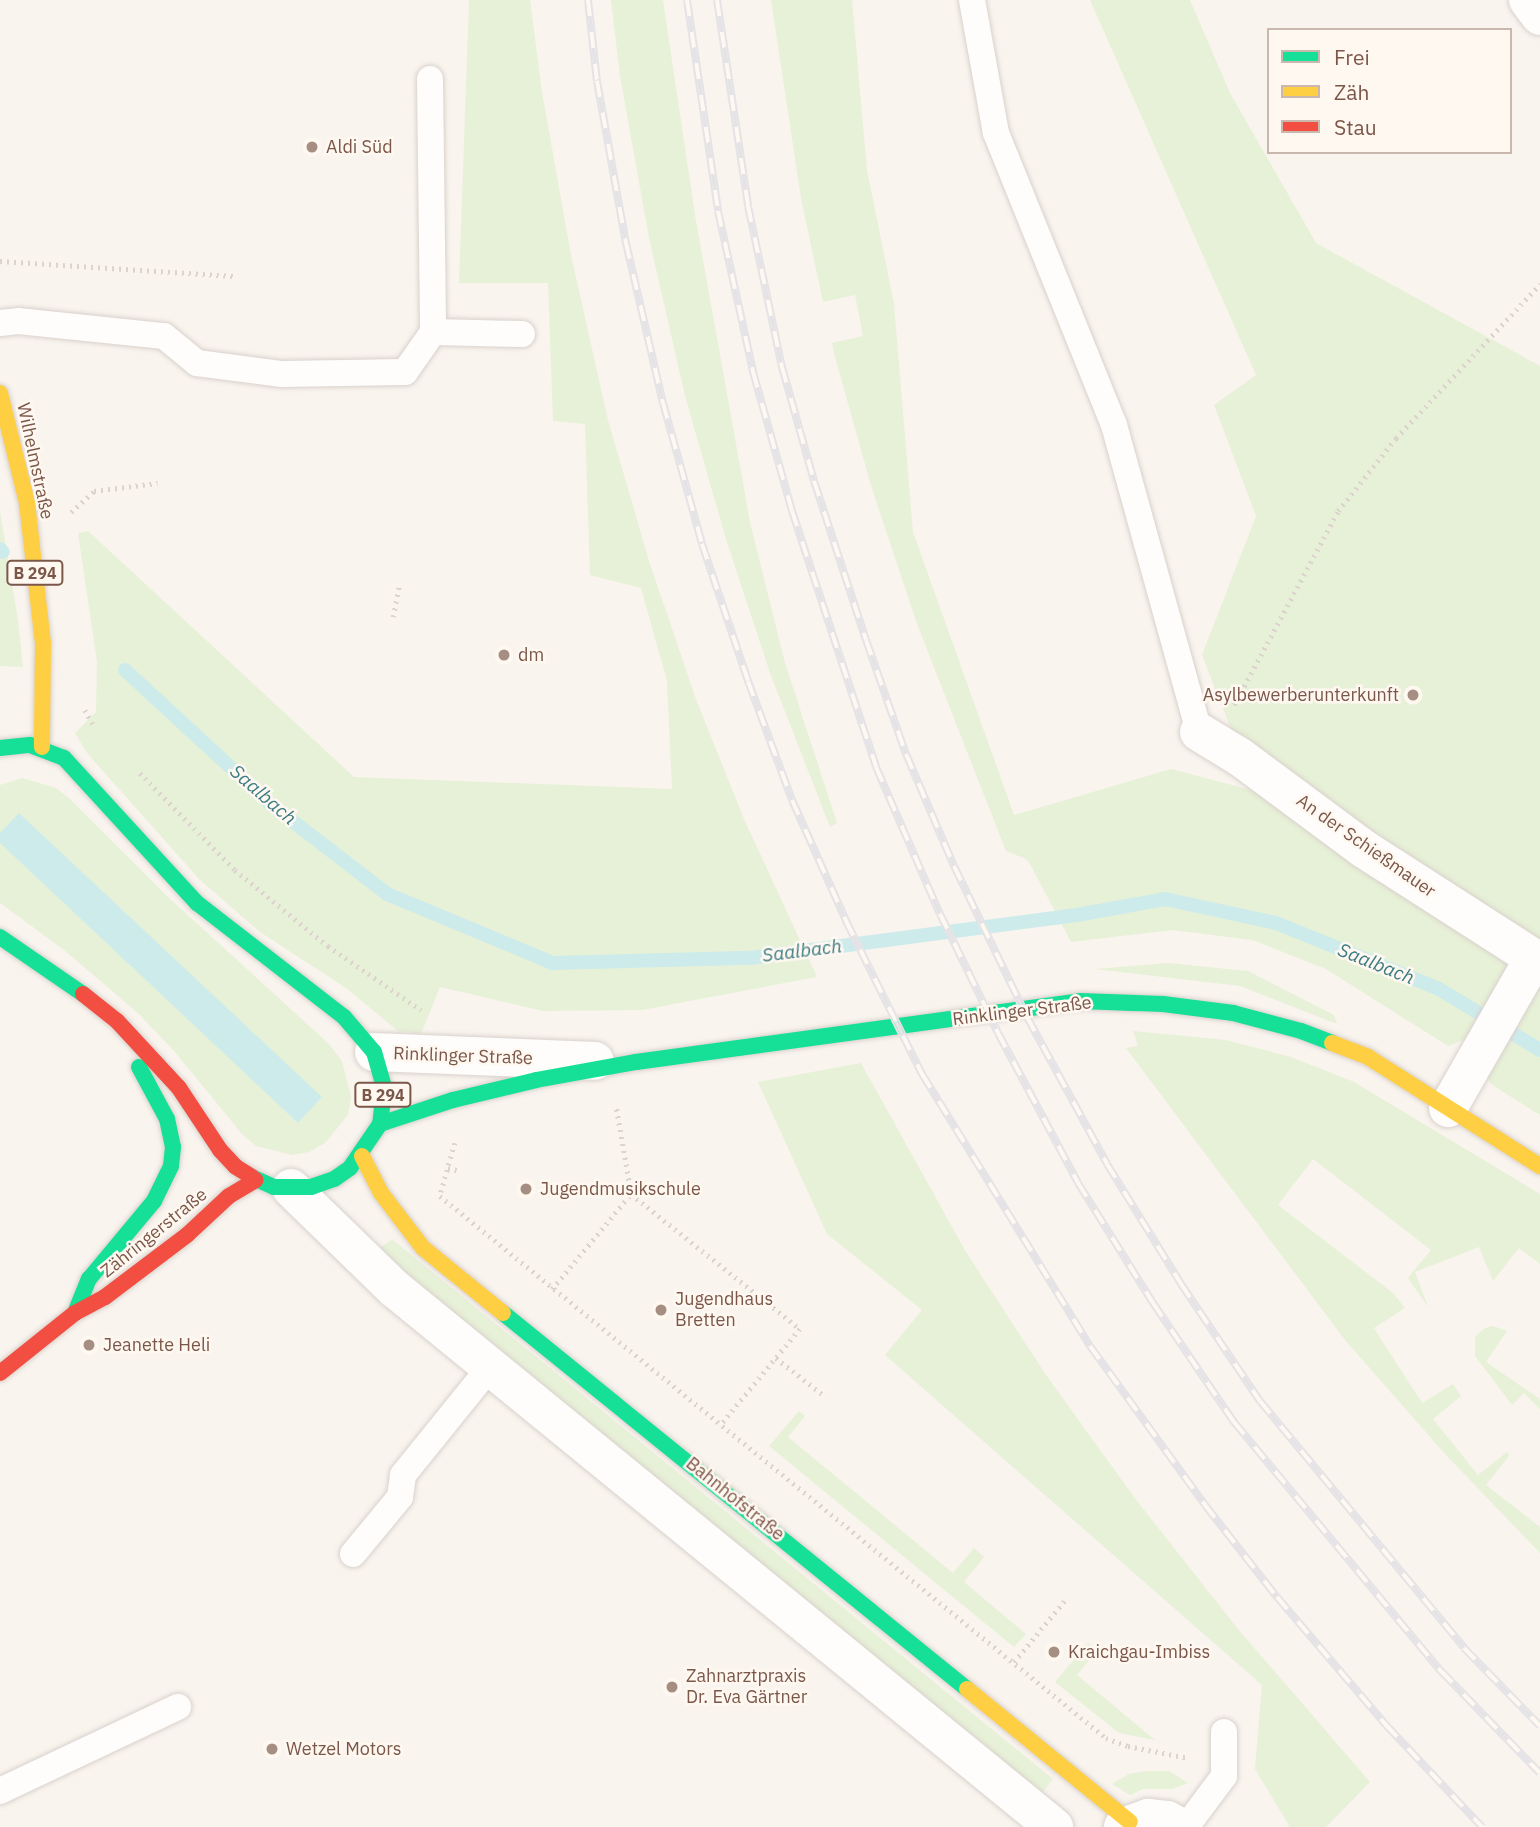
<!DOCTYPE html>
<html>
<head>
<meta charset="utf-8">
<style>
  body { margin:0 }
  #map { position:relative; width:1540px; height:1827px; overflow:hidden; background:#f9f4ee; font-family:"IBM Plex Sans",sans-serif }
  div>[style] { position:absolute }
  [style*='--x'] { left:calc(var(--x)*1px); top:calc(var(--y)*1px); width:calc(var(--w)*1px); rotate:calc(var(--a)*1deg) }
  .green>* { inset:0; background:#e7f1d7 }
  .water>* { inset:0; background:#ceebeb }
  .stream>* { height:14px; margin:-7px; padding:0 7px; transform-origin:7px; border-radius:7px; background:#ceebeb }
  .path>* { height:4.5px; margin-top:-2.25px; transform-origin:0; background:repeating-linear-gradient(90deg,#dcd2ce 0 2px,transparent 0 7px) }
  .roads { filter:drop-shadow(0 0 2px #d9d1cc) drop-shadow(0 0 2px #d9d1cc) }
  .lane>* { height:26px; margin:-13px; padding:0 13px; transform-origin:13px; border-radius:13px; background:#fefdfc }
  .street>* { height:38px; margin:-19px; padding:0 19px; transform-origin:19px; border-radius:19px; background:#fefdfc }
  .fast>* { height:16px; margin:-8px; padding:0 8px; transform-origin:8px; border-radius:8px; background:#16e098 }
  .slow>* { height:16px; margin:-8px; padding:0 8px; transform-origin:8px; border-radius:8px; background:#ffcf43 }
  .jam>* { height:16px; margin:-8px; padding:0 8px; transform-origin:8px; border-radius:8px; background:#f24e42 }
  .rail>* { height:8px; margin-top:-4px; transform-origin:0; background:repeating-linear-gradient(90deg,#fff8f1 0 16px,#e5e3e6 0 32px); box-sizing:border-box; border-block:2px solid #e5e3e6 }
  .dots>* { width:19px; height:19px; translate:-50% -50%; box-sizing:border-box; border:4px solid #fff8f1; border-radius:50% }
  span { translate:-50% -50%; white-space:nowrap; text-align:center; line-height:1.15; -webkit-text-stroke:5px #fff8f1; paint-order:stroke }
  .shield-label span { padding:2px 5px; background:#fff8f1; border:2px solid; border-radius:5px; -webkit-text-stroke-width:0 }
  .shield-label { font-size:16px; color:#7b5749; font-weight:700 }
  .poi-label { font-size:18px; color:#7b5749 }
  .left { translate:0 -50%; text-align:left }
  .right { translate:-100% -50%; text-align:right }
  .street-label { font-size:18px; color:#7b5749 }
  .water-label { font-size:19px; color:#3b7c82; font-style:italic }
  .legend { position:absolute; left:1267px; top:28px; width:245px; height:126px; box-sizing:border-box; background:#fff8f1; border:2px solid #cab8ae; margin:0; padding:9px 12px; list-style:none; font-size:21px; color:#7b5749 }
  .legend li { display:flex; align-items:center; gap:14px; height:35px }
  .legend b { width:35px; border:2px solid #cab8ae }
</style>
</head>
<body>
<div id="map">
  <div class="green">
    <div style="clip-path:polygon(469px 0,530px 0,542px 92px,571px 255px,608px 420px,649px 561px,697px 702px,744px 819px,817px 977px,642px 1010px,543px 1011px,440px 987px,421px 1034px,398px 1031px,346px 988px,260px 932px,200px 880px,87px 753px,75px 733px,96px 712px,97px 662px,78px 533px,88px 531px,354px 777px,672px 789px,667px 681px,641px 588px,590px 575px,585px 424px,553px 421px,548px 283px,459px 283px)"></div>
    <div style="clip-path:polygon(611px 0,663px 0,695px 215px,750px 522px,785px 663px,837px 823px,830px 827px,770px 673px,725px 536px,685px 396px,649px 238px,620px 76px)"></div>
    <div style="clip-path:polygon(771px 0,852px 0,867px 170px,894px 304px,913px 532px,1014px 815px,1171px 769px,1255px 791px,1202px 655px,1256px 516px,1214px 405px,1256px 375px,1090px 0,1190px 0,1230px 93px,1316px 243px,1540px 366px,1540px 1115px,1491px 1084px,1466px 1039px,1448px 1046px,1326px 969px,1252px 940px,1172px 930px,1071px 942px,1030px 864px,1026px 859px,1006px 851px,917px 624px,872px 489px,835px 357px,832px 343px,863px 336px,855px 295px,823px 302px,801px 198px)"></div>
    <div style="clip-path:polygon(0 511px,18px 620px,23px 667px,0 666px)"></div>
    <div style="clip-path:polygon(22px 778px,56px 788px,71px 800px,168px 897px,329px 1044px,342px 1061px,351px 1097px,348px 1115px,325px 1143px,309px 1152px,292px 1155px,256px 1146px,242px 1134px,175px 1052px,139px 1014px,64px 950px,0 903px,0 785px)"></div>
    <div style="clip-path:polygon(1168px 963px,1248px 971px,1334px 1015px,1337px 1024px,1240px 986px,1095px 969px)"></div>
    <div style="clip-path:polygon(1133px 1031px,1226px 1040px,1291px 1057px,1354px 1082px,1540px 1194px,1540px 1264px,1519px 1248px,1493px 1281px,1479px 1247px,1415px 1272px,1428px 1307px,1408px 1278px,1431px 1250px,1313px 1159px,1278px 1205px,1393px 1293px,1405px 1308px,1374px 1328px,1422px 1403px,1453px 1384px,1461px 1396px,1433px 1419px,1478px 1475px,1507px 1452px,1509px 1456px,1486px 1485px,1540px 1527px,1540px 1553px,1445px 1454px,1345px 1340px,1126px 1048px,1138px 1046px)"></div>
    <div style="clip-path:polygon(861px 1063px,966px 1252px,1046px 1375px,1137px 1501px,1238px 1629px,1370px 1782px,1326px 1827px,1290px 1827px,1255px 1769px,1262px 1685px,885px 1355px,922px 1310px,827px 1234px,758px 1082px)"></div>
    <div style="clip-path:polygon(392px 1239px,1053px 1779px,1039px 1797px,372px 1254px)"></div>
    <div style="clip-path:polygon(1493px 1326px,1507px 1331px,1486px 1362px,1540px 1399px,1540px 1409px,1524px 1393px,1512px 1405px,1475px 1356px,1475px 1337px,1485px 1328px)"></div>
    <div style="clip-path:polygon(799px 1411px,805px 1416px,788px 1437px,953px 1573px,974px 1548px,984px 1557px,964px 1582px,1026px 1634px,1014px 1647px,769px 1446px)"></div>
    <div style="clip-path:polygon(1088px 1643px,1097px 1650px,1077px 1675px,1155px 1740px,1119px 1733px,1055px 1682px)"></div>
    <div style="clip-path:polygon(1147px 1771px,1169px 1771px,1188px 1783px,1172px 1789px,1143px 1789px,1130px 1795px,1112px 1784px,1129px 1774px)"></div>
  </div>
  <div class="water">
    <div style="clip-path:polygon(19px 813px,322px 1097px,298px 1123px,0 843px,0 833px)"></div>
  </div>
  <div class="stream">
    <div style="--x:0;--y:549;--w:4;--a:45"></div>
    <div style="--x:125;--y:670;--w:196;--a:42.7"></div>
    <div style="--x:269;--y:803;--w:149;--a:37.6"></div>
    <div style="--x:387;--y:894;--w:180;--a:22.6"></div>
    <div style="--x:553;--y:963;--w:197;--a:-1.5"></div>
    <div style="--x:750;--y:958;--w:335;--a:-7.5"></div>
    <div style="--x:1082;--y:914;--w:84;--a:-10.2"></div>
    <div style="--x:1165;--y:899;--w:114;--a:12.2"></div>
    <div style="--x:1276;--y:923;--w:176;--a:22"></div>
    <div style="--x:1439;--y:989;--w:118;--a:31.1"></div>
  </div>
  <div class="path">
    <div style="--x:0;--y:261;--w:234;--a:3.7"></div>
    <div style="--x:71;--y:512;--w:31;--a:-42"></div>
    <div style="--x:94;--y:491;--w:64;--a:-7.1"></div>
    <div style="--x:393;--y:617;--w:31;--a:-79"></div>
    <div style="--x:1234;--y:705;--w:220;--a:-61.8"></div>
    <div style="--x:1338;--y:511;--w:93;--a:-51.5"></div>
    <div style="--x:1396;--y:438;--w:211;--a:-46.9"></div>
    <div style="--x:85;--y:710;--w:20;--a:60"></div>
    <div style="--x:140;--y:773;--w:136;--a:45.6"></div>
    <div style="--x:235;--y:870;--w:120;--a:39.3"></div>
    <div style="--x:328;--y:946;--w:113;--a:34.5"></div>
    <div style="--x:455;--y:1143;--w:55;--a:105.8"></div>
    <div style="--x:440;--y:1196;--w:859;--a:39.14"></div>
    <div style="--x:1106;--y:1738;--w:23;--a:20"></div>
    <div style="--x:1128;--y:1746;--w:62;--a:11.1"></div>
    <div style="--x:448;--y:1168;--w:9;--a:13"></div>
    <div style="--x:631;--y:1194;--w:216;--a:38.6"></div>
    <div style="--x:800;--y:1329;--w:124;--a:129.5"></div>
    <div style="--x:552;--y:1289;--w:124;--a:-50.3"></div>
    <div style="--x:631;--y:1194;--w:88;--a:-99.8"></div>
    <div style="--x:776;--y:1358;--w:63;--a:38"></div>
    <div style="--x:1014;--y:1662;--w:82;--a:-50.5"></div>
  </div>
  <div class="roads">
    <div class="lane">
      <div style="--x:972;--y:0;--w:135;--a:79.8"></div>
      <div style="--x:996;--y:133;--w:315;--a:68"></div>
      <div style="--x:1114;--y:425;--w:319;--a:74.5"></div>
      <div style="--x:430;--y:79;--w:253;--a:89.3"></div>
      <div style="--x:0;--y:323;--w:18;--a:-6"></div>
      <div style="--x:18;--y:321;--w:147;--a:5.9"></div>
      <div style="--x:164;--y:336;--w:43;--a:39.3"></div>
      <div style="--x:197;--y:363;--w:86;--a:7.4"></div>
      <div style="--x:282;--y:374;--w:123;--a:-0.9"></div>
      <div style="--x:405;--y:372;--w:49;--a:-55"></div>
      <div style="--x:433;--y:332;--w:89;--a:1.3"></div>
      <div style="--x:353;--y:1554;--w:74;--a:-50.5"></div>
      <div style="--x:400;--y:1497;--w:22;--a:-82"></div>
      <div style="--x:403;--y:1475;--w:140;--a:-51.1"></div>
      <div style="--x:0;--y:1791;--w:197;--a:-25.3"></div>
      <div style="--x:1186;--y:1827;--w:64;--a:-53.3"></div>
      <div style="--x:1224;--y:1776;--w:44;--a:-90"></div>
    </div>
    <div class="street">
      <div style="--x:1528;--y:0;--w:20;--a:53"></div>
      <div style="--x:1199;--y:732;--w:48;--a:31.4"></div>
      <div style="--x:1240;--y:757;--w:154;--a:36.6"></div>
      <div style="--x:1364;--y:849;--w:202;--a:32.7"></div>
      <div style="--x:1534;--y:958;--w:173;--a:119.8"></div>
      <div style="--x:374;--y:1052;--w:221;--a:2.3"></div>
      <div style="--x:291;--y:1188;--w:145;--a:44.2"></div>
      <div style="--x:395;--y:1289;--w:851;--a:39.23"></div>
      <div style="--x:1123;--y:1827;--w:27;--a:-20"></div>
      <div style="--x:1148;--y:1818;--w:19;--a:6"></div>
      <div style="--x:1167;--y:1820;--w:15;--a:28"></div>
    </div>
    <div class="fast">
      <div style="--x:0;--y:748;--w:30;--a:-6"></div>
      <div style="--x:30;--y:745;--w:36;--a:21"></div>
      <div style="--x:64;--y:758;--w:197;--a:47.5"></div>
      <div style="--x:197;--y:903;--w:186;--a:37.8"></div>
      <div style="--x:344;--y:1017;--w:46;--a:49.4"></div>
      <div style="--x:374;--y:1052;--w:37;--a:74"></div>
      <div style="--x:384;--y:1088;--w:36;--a:96"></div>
      <div style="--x:380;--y:1124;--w:53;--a:124.3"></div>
      <div style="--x:350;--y:1168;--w:19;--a:145"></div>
      <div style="--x:334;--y:1179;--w:24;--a:161"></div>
      <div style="--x:311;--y:1187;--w:37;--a:180"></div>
      <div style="--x:274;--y:1187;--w:24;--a:-156"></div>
      <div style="--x:0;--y:937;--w:101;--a:34.5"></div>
      <div style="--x:380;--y:1124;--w:77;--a:-18.2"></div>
      <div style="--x:453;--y:1100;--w:85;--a:-13.5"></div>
      <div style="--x:536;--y:1080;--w:102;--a:-10.2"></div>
      <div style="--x:636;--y:1062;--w:448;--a:-7.8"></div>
      <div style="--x:1080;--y:1001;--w:83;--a:2.1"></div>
      <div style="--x:1163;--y:1004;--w:71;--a:7.3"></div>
      <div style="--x:1233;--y:1013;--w:70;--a:14.8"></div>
      <div style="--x:1301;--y:1031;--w:33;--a:21"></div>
      <div style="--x:75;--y:1313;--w:37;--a:-68"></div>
      <div style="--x:89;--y:1279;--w:102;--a:-50.2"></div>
      <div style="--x:154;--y:1201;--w:39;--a:-64"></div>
      <div style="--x:171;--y:1166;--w:19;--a:-84"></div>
      <div style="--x:173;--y:1147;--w:29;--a:-102"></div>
      <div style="--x:167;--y:1119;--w:59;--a:-118.3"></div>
      <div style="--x:503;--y:1313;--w:597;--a:39.02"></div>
    </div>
    <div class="slow">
      <div style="--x:0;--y:393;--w:113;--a:76.2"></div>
      <div style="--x:27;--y:503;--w:141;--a:83.5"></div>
      <div style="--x:43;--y:643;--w:104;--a:90.6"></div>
      <div style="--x:1332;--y:1043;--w:39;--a:21"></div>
      <div style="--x:1368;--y:1057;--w:204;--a:32.4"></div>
      <div style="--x:362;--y:1156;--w:42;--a:62.8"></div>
      <div style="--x:381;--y:1193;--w:69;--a:52.6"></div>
      <div style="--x:423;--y:1248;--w:103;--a:39.1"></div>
      <div style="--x:967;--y:1689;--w:210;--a:39.2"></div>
    </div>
    <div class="jam">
      <div style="--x:83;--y:994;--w:43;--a:38.5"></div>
      <div style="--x:117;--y:1021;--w:91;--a:47.2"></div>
      <div style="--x:179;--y:1088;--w:74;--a:56.5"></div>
      <div style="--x:220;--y:1150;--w:23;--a:47"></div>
      <div style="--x:236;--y:1167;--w:19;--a:32"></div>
      <div style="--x:0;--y:1373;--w:96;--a:-38.7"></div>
      <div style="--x:75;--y:1313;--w:34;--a:-28"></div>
      <div style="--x:105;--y:1297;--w:103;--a:-37.1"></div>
      <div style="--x:187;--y:1235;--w:57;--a:-42.9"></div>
      <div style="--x:229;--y:1196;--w:31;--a:-31"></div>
    </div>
  </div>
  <div class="rail">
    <div style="--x:588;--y:0;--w:81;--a:83.7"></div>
    <div style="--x:597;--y:81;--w:165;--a:79.9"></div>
    <div style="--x:626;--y:243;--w:164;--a:77"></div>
    <div style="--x:663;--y:403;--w:146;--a:74.5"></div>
    <div style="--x:702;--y:544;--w:145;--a:71.4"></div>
    <div style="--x:748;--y:681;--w:127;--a:69.7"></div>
    <div style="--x:792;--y:800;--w:133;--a:65.9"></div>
    <div style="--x:846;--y:921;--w:171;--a:63.6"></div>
    <div style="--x:922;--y:1074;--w:320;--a:58.3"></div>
    <div style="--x:1090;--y:1346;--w:196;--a:54.1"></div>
    <div style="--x:1205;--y:1505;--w:117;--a:52"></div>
    <div style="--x:1277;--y:1597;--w:168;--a:49.6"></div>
    <div style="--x:1386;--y:1725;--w:140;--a:46.7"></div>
    <div style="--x:687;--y:0;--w:213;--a:81.6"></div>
    <div style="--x:718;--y:211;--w:165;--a:77.7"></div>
    <div style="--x:753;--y:372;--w:144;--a:74.3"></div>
    <div style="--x:792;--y:511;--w:269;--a:71.8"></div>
    <div style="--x:876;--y:767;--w:160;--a:66.5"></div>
    <div style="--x:940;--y:914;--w:132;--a:64"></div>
    <div style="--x:998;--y:1033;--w:170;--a:61.9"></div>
    <div style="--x:1078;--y:1183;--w:142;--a:58"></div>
    <div style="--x:1153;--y:1303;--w:144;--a:55.8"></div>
    <div style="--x:1234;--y:1422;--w:324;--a:50.3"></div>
    <div style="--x:1441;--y:1671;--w:142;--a:45.9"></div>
    <div style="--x:717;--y:0;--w:208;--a:81.4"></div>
    <div style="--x:748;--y:206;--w:165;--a:78.1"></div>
    <div style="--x:782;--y:367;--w:118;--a:74.3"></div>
    <div style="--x:814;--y:481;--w:167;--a:71.9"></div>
    <div style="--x:866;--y:640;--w:121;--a:70.7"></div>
    <div style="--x:906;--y:754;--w:122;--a:66.8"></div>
    <div style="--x:954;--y:866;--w:168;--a:64.2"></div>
    <div style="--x:1027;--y:1017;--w:167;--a:61.4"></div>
    <div style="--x:1107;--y:1164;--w:141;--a:58.3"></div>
    <div style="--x:1181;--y:1284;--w:141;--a:56"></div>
    <div style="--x:1260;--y:1401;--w:320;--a:50.4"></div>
    <div style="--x:1464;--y:1648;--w:109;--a:45.7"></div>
  </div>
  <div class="dots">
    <div style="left:312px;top:147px;background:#a78e83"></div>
    <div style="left:504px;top:655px;background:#a78e83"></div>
    <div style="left:1413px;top:695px;background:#a78e83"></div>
    <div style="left:526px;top:1189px;background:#a78e83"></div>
    <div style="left:661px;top:1310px;background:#a78e83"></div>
    <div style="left:89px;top:1345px;background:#a78e83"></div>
    <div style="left:1054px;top:1652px;background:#a78e83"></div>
    <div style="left:672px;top:1687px;background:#a78e83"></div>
    <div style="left:272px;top:1749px;background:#a78e83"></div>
  </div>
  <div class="shield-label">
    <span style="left:35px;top:573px">B 294</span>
    <span style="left:383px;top:1095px">B 294</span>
  </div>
  <div class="poi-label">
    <span class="left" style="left:326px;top:147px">Aldi Süd</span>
    <span class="left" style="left:518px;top:655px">dm</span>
    <span class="right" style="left:1399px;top:695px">Asylbewerberunterkunft</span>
    <span class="left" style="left:540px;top:1189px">Jugendmusikschule</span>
    <span class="left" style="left:675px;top:1310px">Jugendhaus<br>Bretten</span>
    <span class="left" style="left:103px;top:1345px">Jeanette Heli</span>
    <span class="left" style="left:1068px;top:1652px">Kraichgau-Imbiss</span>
    <span class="left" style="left:686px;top:1687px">Zahnarztpraxis<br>Dr. Eva Gärtner</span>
    <span class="left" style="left:286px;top:1749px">Wetzel Motors</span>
  </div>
  <div class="street-label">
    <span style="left:35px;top:461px;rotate:78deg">Wilhelmstraße</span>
    <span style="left:1366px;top:846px;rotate:35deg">An der Schießmauer</span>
    <span style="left:1022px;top:1011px;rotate:-7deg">Rinklinger Straße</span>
    <span style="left:463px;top:1056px;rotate:2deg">Rinklinger Straße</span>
    <span style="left:154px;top:1233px;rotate:-39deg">Zähringerstraße</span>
    <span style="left:735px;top:1499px;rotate:39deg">Bahnhofstraße</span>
  </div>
  <div class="water-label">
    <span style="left:263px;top:795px;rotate:41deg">Saalbach</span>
    <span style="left:802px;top:951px;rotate:-7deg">Saalbach</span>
    <span style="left:1376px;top:964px;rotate:22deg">Saalbach</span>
  </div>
  <ul class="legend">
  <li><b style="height:9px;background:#16e098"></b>Frei</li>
  <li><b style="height:9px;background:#ffcf43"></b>Zäh</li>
  <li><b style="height:9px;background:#f24e42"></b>Stau</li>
  </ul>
</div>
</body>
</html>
